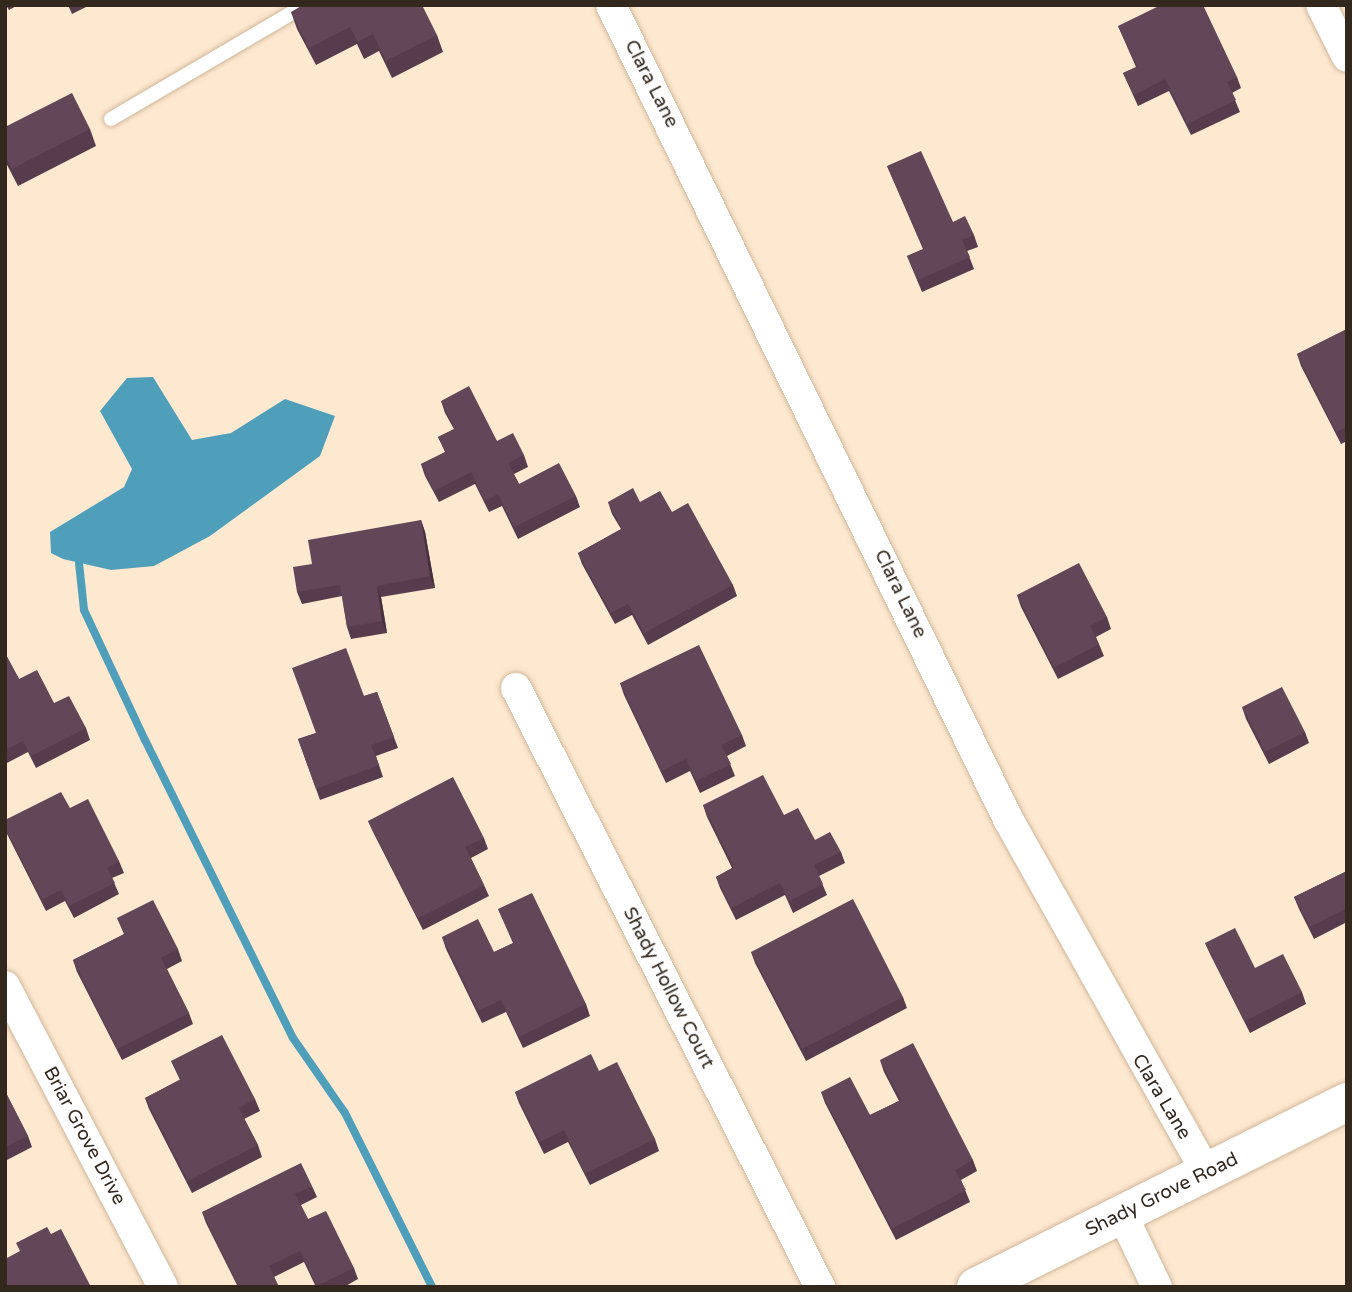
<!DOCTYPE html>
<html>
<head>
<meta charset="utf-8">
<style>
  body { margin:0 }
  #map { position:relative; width:1352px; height:1292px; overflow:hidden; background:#fde8d0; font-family:"Varela Round",sans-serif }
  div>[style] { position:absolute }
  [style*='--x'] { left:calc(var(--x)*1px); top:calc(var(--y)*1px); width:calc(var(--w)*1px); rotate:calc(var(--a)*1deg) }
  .water>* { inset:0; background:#4f9fbb }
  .stream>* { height:8px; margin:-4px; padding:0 4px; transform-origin:4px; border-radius:4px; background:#4f9fbb }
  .roads { filter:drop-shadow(0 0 2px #d0b79a) drop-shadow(0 0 2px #d0b79a) }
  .lane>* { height:14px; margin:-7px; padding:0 7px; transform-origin:7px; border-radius:7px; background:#fff }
  .street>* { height:30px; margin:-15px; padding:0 15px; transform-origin:15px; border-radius:15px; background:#fff }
  .secondary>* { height:38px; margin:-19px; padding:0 19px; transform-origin:19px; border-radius:19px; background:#fff }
  .wall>* { inset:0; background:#563c4d }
  .shaded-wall>* { inset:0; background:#46313e }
  .building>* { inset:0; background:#644659 }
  span { translate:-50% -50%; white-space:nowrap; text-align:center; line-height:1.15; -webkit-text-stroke:7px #fff; paint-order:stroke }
  .street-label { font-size:19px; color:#32281d }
  .frame { position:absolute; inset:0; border:7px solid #32281d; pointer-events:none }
</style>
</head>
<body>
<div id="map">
  <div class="water">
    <div style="clip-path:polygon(153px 377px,192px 440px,231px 433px,285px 399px,335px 416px,320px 456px,210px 536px,154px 566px,111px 570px,63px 559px,51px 553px,50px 532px,124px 487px,132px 469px,100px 411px,127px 378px)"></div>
  </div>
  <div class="stream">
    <div style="--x:79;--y:563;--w:47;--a:83.9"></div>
    <div style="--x:84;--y:610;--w:144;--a:64.9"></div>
    <div style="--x:145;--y:740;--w:333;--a:63.6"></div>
    <div style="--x:293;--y:1038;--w:91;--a:55.3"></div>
    <div style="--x:345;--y:1113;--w:195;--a:63.4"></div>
  </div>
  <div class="roads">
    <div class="lane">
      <div style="--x:111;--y:119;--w:225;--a:-30.4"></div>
    </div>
    <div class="street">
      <div style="--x:611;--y:5;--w:906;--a:64"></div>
      <div style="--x:1008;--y:819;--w:406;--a:60.7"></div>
      <div style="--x:1321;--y:5;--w:58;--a:63.4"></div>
      <div style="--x:516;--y:688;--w:672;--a:63.09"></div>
      <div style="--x:5;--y:986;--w:340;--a:62.3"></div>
      <div style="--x:1122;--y:1214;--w:81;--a:64.4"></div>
    </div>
    <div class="secondary">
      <div style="--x:976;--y:1287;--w:415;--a:-26.5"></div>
    </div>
  </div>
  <div class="wall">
    <div style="clip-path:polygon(6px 5px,18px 5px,9px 10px)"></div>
    <div style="clip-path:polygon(68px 5px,90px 5px,72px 14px)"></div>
    <div style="clip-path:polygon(291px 12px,437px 35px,443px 52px,392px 78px,379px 51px,364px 59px,357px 44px,316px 65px,297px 29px)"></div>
    <div style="clip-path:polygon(1118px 26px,1237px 77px,1241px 88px,1232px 93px,1240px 112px,1191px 135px,1169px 91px,1138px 106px,1123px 73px,1136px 67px)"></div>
    <div style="clip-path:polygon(5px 127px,90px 129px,96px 146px,18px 186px,5px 161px)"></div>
    <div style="clip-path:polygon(887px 166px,953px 222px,974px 235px,978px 247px,967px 251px,974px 269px,922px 292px,907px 256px,923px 249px)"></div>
    <div style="clip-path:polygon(1347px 329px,1347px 441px,1341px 444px,1301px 366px,1297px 354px)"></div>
    <div style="clip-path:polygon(441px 401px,497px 441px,524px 455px,528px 467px,514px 474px,519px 484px,576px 496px,580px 507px,518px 539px,502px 506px,489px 512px,475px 484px,439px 502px,425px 476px,421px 464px,445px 452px,438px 437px,454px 429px,445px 413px)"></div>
    <div style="clip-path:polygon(608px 502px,640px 502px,672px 512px,733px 585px,737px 596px,648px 645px,632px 615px,615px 624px,582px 564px,578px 553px,621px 529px,612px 514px)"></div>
    <div style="clip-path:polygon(421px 520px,425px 532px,435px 588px,381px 597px,387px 633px,351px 639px,347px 627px,342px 596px,302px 604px,297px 592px,312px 564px)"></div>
    <div style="clip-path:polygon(1017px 595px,1107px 617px,1111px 629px,1096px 637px,1104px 656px,1058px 679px,1021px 607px)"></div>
    <div style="clip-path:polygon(5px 653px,19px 679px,54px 703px,86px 728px,90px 740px,36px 768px,28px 752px,5px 764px)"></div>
    <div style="clip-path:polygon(620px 683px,742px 735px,746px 746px,727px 756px,735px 776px,700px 793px,690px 771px,666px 783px,624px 695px)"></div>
    <div style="clip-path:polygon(377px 692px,398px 748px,376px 756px,383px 777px,320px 800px,298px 739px,316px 733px,364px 696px)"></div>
    <div style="clip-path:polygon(1242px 707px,1305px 732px,1309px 743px,1269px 764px,1246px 719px)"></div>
    <div style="clip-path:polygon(703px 805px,784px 815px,815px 840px,841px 852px,845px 863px,819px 876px,827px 895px,793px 913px,785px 895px,736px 920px,720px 888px,716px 877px,732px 868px,707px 817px)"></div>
    <div style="clip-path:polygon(70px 808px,119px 861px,124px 873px,112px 878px,119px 894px,74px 918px,65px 901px,46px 911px,5px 830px,5px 820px)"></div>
    <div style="clip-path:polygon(368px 821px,484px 838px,488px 849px,471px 858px,484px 885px,489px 896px,423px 930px,373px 832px)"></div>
    <div style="clip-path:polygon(1347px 871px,1347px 922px,1314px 939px,1299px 909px,1294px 897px)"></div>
    <div style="clip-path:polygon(498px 909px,586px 1004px,590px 1016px,523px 1048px,506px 1012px,482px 1023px,446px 949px,442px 937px,494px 952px,513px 943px)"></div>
    <div style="clip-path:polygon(117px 918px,178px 949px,182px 961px,167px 969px,189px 1013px,193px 1024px,122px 1060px,77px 972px,73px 960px,124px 934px)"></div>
    <div style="clip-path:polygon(1205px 943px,1302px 992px,1306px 1004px,1250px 1033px,1210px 954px)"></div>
    <div style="clip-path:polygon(751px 952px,903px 997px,907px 1008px,806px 1061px,755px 963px)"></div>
    <div style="clip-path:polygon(880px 1060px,973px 1160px,977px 1171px,961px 1180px,970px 1202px,896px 1240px,825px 1103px,821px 1092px,870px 1115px,899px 1101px,884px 1072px)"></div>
    <div style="clip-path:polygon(171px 1061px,255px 1099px,260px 1111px,244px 1119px,258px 1145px,262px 1157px,192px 1193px,149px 1109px,145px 1098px,180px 1080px)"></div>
    <div style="clip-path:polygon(599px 1071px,655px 1139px,659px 1151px,590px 1185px,568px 1142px,544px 1154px,519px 1103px,515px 1092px)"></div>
    <div style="clip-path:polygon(5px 1091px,28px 1136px,32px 1147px,5px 1161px)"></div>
    <div style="clip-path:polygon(312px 1186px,317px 1197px,301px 1205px,308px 1219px,354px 1268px,358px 1279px,344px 1287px,316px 1287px,304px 1262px,274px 1277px,279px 1287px,238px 1287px,206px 1223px,202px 1212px)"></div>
  </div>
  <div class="shaded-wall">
    <div style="clip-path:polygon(421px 520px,425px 532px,435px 588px,430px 576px)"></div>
    <div style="clip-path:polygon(377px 586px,381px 597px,387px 633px,382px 621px)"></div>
  </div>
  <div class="building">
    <div style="clip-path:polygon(303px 5px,422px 5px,437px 35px,386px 61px,373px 34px,358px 42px,350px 27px,309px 48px,291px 12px)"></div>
    <div style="clip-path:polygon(1161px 5px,1203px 5px,1237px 77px,1227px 82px,1236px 100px,1187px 124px,1165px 79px,1134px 95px,1123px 73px,1137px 67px,1118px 26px)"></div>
    <div style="clip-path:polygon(72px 93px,90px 129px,12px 169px,5px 156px,5px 127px)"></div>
    <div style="clip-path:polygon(921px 151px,953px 222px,965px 216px,974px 235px,962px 240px,970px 257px,918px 280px,907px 256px,924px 249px,887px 166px)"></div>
    <div style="clip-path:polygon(1347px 329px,1347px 427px,1336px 432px,1297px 354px)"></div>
    <div style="clip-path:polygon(469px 386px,497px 441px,513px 433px,524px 455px,508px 463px,519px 484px,559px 463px,576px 496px,514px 527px,498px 494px,485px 501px,471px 472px,434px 491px,421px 464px,446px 452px,438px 437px,455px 429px,441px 401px)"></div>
    <div style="clip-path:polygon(633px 488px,640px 502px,660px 491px,672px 512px,688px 503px,733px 585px,644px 633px,628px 604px,611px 613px,578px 553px,622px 529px,608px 502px)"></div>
    <div style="clip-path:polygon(421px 520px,430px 576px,377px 586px,382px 621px,347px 627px,340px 585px,297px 592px,293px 567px,312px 564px,308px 540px)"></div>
    <div style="clip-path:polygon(1079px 563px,1107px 617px,1090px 626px,1099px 644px,1054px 668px,1017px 595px)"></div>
    <div style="clip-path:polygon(699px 645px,742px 735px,721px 745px,731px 764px,696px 781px,686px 759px,661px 771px,620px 683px)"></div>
    <div style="clip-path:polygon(346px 648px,364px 696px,377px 692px,394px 737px,371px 745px,379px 765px,316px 789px,298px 739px,316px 733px,292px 668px)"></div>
    <div style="clip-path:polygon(5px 653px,19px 679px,37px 670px,54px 703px,69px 696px,86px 728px,31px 756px,23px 741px,5px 750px)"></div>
    <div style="clip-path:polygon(1282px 687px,1305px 732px,1265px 752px,1242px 707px)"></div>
    <div style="clip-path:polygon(763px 775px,784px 815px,798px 808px,815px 840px,830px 832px,841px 852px,814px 865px,823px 884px,789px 901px,780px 883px,731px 908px,716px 877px,734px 867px,703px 805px)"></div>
    <div style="clip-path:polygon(453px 777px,484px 838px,465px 847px,484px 885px,418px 918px,368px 821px)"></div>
    <div style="clip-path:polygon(61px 792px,70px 808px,88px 799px,119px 861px,107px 868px,115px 883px,69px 906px,61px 890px,42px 900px,5px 828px,5px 820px)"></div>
    <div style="clip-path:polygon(1347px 871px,1347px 908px,1310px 927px,1294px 897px)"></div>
    <div style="clip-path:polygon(532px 893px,586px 1004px,519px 1037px,501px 1000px,478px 1011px,442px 937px,478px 919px,494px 952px,514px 943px,498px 909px)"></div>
    <div style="clip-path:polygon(853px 899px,903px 997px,802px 1049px,751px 952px)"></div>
    <div style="clip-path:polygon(153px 900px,178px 949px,161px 958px,189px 1013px,117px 1049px,73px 960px,125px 934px,117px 918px)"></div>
    <div style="clip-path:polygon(1235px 928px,1255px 968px,1283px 954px,1302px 992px,1245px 1021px,1205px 943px)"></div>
    <div style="clip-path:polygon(222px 1035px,255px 1099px,239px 1108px,258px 1145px,188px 1181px,145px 1098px,181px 1079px,171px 1061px)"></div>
    <div style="clip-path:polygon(913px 1043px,973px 1160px,955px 1170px,966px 1190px,892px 1229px,821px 1092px,850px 1077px,870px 1115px,901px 1100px,880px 1060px)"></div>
    <div style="clip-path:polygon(591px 1054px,599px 1071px,617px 1062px,655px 1139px,585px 1174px,564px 1130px,540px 1142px,515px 1092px)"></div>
    <div style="clip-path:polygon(5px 1091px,28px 1136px,5px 1147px)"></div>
    <div style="clip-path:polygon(301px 1163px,312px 1186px,295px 1194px,308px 1219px,326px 1211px,354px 1268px,317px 1286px,300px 1251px,269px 1266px,279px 1287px,239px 1287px,202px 1212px)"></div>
    <div style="clip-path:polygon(47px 1227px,51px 1234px,61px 1229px,91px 1287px,5px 1287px,5px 1259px,20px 1251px,16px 1243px)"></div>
  </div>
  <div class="street-label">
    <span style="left:651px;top:84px;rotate:63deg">Clara Lane</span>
    <span style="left:900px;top:594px;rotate:64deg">Clara Lane</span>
    <span style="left:668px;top:988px;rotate:63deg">Shady Hollow Court</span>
    <span style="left:1161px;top:1097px;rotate:59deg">Clara Lane</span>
    <span style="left:84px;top:1136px;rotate:62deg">Briar Grove Drive</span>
    <span style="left:1162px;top:1195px;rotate:-26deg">Shady Grove Road</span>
  </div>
  <div class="frame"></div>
</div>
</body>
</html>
